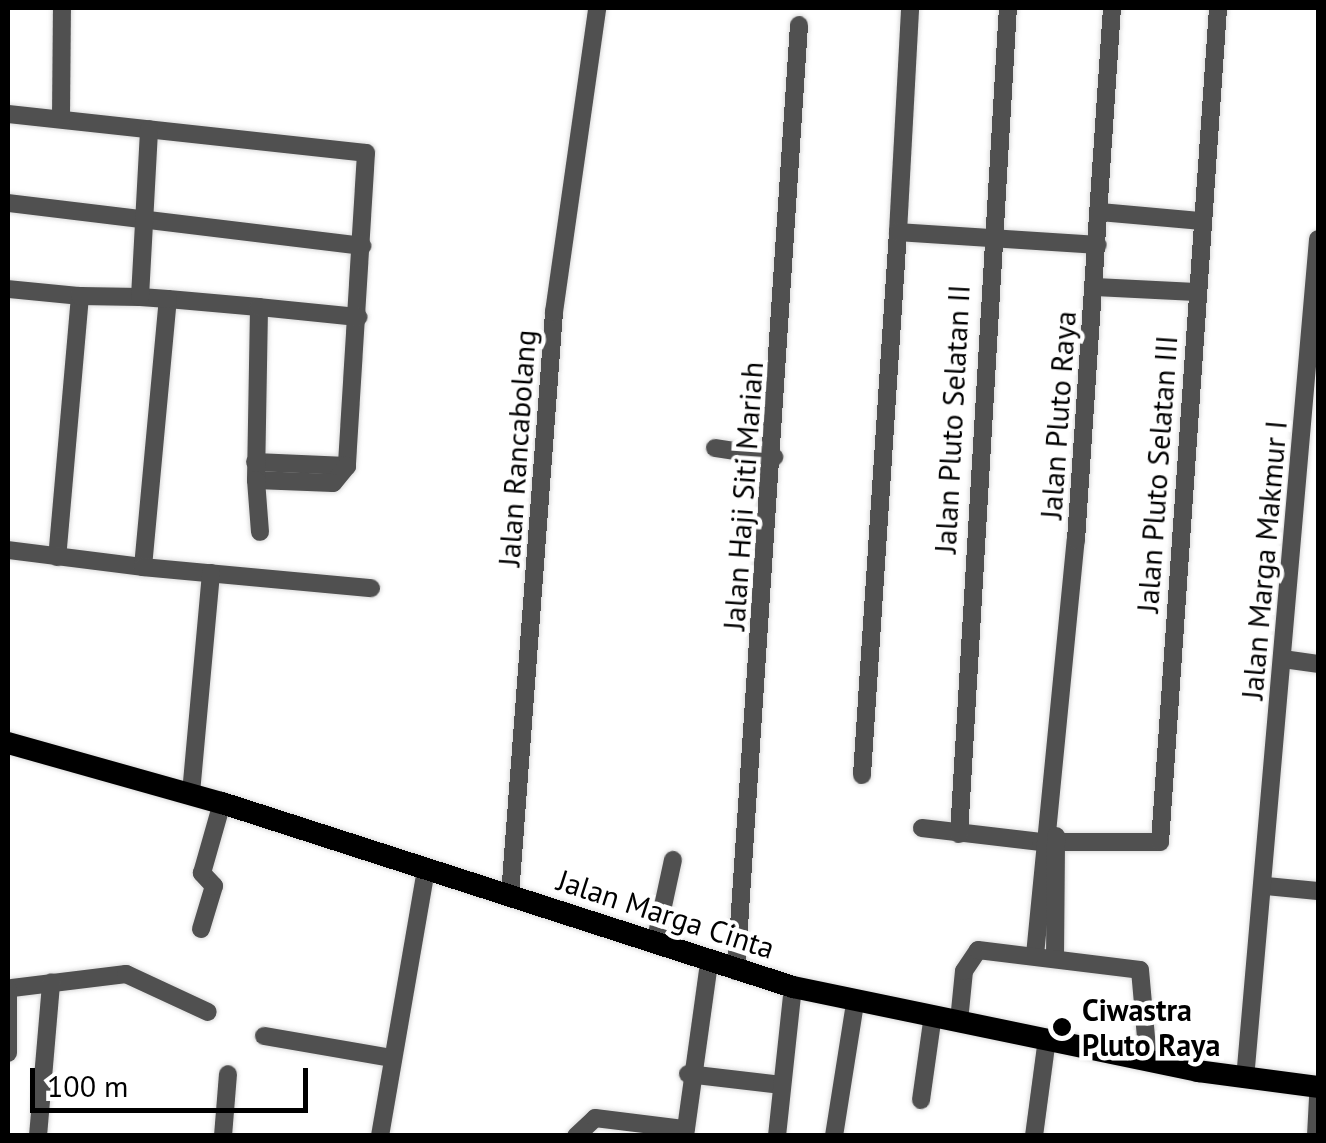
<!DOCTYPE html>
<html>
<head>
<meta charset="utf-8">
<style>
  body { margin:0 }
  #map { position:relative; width:1326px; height:1143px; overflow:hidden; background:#fff; font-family:"PT Sans",sans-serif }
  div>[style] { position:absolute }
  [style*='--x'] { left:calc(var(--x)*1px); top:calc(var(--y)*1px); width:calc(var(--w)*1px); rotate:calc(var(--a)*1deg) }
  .roads { filter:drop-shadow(0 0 2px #dbdbdb) drop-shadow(0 0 2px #dbdbdb) }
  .minor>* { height:18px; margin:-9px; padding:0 9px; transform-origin:9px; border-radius:9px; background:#505050 }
  .major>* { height:22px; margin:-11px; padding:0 11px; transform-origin:11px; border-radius:11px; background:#000 }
  .dots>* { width:28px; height:28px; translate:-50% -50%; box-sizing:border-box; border:5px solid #fff; border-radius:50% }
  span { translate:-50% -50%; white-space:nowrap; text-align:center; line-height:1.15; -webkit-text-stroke:9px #fff; paint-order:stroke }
  .street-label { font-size:30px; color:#000 }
  .poi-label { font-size:30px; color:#000; font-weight:700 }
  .left { translate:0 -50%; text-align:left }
  .frame { position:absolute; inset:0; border:10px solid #000; pointer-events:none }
  .scale { position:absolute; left:30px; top:1068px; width:278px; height:45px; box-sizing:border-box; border:5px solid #000; border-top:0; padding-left:12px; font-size:30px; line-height:35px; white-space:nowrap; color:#000; -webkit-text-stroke:8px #fff; paint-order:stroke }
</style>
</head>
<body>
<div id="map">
  <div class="roads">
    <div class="minor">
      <div style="--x:8;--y:114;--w:360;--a:6.2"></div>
      <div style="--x:366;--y:153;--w:314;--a:93.5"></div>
      <div style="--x:347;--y:466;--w:92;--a:-177.5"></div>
      <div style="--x:61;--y:118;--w:110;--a:-89.5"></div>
      <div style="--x:8;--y:203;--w:357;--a:6.9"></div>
      <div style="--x:1100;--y:212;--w:100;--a:5.1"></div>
      <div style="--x:898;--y:232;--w:224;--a:-86.9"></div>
      <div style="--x:1095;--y:287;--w:101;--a:2.8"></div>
      <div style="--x:8;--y:289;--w:72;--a:5.6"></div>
      <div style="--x:80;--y:296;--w:262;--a:95"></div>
      <div style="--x:80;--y:296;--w:60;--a:1"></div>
      <div style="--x:168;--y:299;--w:91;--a:5"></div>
      <div style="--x:715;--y:448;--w:60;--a:8.7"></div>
      <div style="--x:347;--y:466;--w:22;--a:129"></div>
      <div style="--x:333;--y:483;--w:77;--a:-177.8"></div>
      <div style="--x:256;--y:480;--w:173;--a:-89"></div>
      <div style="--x:259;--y:307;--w:100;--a:5.8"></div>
      <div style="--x:256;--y:480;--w:52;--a:85.6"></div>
      <div style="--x:8;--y:550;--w:136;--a:7.2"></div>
      <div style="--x:143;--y:567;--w:269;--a:-84.7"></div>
      <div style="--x:168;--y:299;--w:28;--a:-176"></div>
      <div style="--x:140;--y:297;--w:168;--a:-86.9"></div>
      <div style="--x:143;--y:567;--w:229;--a:5.3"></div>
      <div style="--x:1283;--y:659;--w:35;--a:8"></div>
      <div style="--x:862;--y:775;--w:544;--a:-86.21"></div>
      <div style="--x:898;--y:232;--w:200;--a:3.7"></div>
      <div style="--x:191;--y:793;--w:221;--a:-84.8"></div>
      <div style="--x:922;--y:828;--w:120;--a:6.7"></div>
      <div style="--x:1041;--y:842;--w:119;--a:0"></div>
      <div style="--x:1160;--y:842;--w:836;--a:-86.02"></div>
      <div style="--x:959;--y:834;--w:827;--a:-86.61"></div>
      <div style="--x:1266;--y:886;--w:52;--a:5.5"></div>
      <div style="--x:510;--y:895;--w:585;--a:-85.68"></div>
      <div style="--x:554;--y:312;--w:307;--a:-81.9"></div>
      <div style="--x:201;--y:929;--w:45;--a:-73.2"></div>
      <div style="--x:214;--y:886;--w:18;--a:-133"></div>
      <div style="--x:202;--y:873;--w:73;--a:-74.1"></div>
      <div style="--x:655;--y:943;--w:85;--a:-77.8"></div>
      <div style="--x:1035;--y:955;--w:417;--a:-84.4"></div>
      <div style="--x:1076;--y:540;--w:533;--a:-86.13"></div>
      <div style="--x:1055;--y:958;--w:122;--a:-89.5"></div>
      <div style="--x:736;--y:971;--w:948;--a:-86.19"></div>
      <div style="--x:12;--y:988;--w:115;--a:-7"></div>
      <div style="--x:126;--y:974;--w:90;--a:24.9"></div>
      <div style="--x:8;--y:989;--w:64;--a:90"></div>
      <div style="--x:959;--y:1021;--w:50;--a:-84.3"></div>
      <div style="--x:964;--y:971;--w:25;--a:-56"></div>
      <div style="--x:978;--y:950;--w:163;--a:7"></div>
      <div style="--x:1140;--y:970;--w:89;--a:84.9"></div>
      <div style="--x:264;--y:1036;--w:130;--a:9.8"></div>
      <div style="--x:688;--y:1074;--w:94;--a:6.7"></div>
      <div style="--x:1245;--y:1079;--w:843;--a:-85.03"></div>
      <div style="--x:921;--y:1100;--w:86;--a:-82"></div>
      <div style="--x:38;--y:1136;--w:154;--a:-85.1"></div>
      <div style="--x:223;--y:1136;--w:62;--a:-85.4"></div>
      <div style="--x:380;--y:1136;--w:270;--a:-80.2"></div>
      <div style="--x:576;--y:1136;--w:26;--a:-43"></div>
      <div style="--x:595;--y:1118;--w:91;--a:7"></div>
      <div style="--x:685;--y:1136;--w:176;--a:-82.1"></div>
      <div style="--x:777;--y:1136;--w:150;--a:-83.9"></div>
      <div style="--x:834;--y:1136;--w:135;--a:-81"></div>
      <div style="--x:1034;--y:1136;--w:98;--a:-82.4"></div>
      <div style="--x:1316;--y:1136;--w:39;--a:-87"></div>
    </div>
    <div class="major">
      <div style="--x:8;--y:743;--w:222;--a:15.7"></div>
      <div style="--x:222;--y:803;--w:600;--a:17.86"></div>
      <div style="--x:793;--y:987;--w:414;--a:11.7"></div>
      <div style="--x:1198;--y:1071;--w:121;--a:7.6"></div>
    </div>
  </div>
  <div class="dots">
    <div style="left:1062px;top:1027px;background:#000"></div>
  </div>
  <div class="street-label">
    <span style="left:1058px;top:415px;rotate:-86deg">Jalan Pluto Raya</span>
    <span style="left:952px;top:419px;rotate:-87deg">Jalan Pluto Selatan II</span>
    <span style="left:517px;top:448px;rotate:-86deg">Jalan Rancabolang</span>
    <span style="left:1157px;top:474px;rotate:-86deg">Jalan Pluto Selatan III</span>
    <span style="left:743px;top:496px;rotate:-86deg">Jalan Haji Siti Mariah</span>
    <span style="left:1264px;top:560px;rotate:-85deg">Jalan Marga Makmur I</span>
    <span style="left:666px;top:914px;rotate:18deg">Jalan Marga Cinta</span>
  </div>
  <div class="poi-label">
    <span class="left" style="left:1082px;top:1027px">Ciwastra<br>Pluto Raya</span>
  </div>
  <div class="frame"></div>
  <div class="scale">100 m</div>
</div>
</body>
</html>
